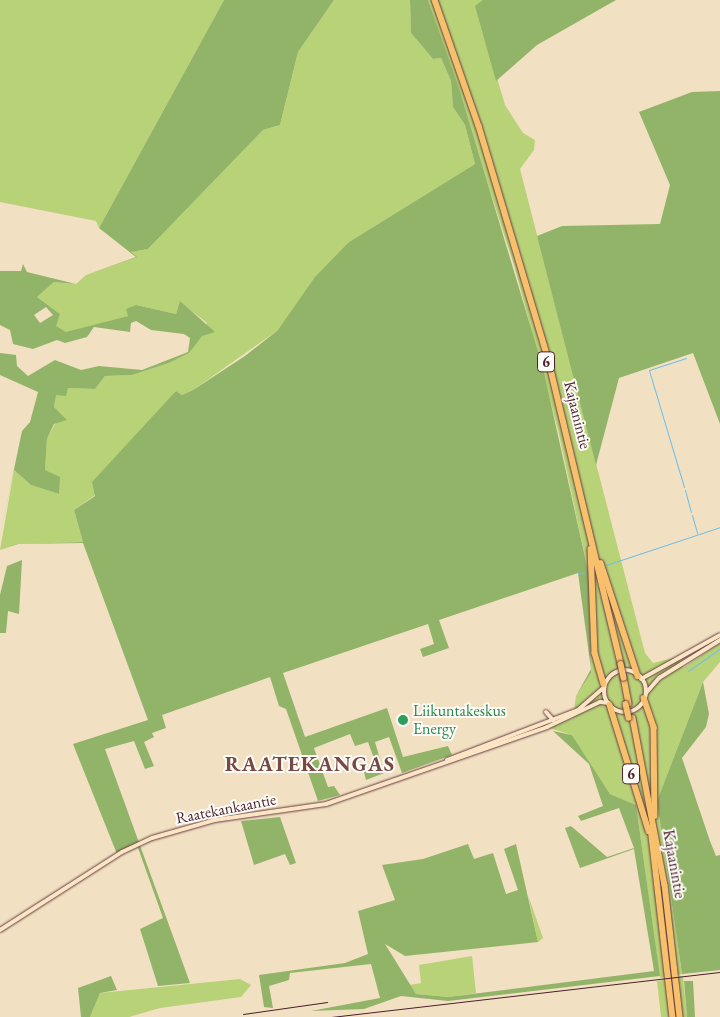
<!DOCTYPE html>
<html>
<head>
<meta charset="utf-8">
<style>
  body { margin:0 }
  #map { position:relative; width:720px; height:1017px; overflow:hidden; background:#f2e0c2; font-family:"EB Garamond",serif }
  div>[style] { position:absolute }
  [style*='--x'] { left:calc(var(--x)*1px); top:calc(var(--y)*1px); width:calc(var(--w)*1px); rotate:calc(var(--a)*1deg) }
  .green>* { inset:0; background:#b8d277 }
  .forest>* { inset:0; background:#92b468 }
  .stream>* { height:1px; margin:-0.5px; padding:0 0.5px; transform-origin:0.5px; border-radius:0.5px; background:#6fbeea }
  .roads { filter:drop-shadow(0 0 1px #633c42) drop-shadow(0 0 1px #633c42) }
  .secondary>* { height:4px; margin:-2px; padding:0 2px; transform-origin:2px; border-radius:2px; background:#fce5c4 }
  .secondary>.ring { margin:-2px; padding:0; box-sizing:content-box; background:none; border:4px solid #fce5c4; border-radius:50% }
  .highway>* { height:5.5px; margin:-2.75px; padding:0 2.75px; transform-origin:2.75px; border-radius:2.75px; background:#f8bf6c }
  .rail>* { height:1px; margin:-0.5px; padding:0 0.5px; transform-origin:0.5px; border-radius:0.5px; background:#4a1f2b }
  .bridges { filter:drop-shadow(0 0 1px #633c42) drop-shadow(0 0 1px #633c42) }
  .highway-bridge>* { height:5.5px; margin:-2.75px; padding:0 2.75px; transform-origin:2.75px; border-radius:2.75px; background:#f8bf6c }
  .dots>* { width:14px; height:14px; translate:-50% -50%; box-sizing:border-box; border:2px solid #fdfcf7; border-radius:50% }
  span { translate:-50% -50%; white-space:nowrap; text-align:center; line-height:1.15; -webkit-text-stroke:4px #fdfcf7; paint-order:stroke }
  .shield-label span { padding:1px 4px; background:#fdfcf7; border:1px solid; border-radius:4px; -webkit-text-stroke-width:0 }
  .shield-label { font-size:15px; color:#4a1f2b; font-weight:700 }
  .street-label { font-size:16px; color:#4a1f2b }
  .leisure-label { font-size:16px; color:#27864d }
  .left { translate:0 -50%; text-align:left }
  .district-label { font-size:21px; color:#784944; font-weight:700; letter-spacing:1px }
</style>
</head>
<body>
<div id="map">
  <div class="green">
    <div style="clip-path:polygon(0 0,224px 0,99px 228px,96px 221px,0 202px)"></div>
    <div style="clip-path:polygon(334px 0,410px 0,411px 33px,433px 59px,441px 58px,451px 81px,453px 107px,465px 125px,475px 164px,349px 242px,278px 330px,193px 390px,182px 395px,176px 391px,95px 495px,74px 510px,83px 542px,18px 544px,0 550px,14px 470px,31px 485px,59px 494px,45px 470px,47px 439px,60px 415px,54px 407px,55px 394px,68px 388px,95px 389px,105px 376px,132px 375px,169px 363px,189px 353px,207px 323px,180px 302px,176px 314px,136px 305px,128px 316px,66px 333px,55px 326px,60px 314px,37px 297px,54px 282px,76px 284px,86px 275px,136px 257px,130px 252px,148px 249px,263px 130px,280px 125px,298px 52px)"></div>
    <div style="clip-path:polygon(428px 0,601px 0,476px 7px,505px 105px,523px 133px,535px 140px,534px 150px,520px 169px,645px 653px,653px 663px,677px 657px,683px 668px,720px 643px,720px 662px,703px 682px,657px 801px,682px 974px,660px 978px,636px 805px,610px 794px,572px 735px,549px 728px,573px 718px,576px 696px,591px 673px,589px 575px,558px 430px,514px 265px)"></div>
    <div style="clip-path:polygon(528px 895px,543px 938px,538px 942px)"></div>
    <div style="clip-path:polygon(472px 956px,476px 993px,448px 997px,416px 994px,410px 985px,421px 983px,419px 965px)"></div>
    <div style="clip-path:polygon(683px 976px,687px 1017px,661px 1017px,657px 981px)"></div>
    <div style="clip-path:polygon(240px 979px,251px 985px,241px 997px,160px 1008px,129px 1017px,90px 1017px,100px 993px)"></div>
  </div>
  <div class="forest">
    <div style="clip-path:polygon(evenodd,224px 0,334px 0,298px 52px,280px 125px,263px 130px,148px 249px,131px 252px,137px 257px,86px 275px,76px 284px,54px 282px,37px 297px,60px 314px,56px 326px,66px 332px,128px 316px,126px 309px,136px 305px,176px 314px,180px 301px,215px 332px,202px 336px,189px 353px,169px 363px,132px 375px,105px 376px,95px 389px,68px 388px,66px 396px,56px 395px,54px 407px,67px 420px,54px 424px,47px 439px,45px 470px,60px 477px,59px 494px,31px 485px,14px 470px,0 536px,22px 431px,30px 422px,38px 392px,0 375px,0 353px,16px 355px,17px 366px,28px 376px,55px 360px,81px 370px,99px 366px,142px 370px,188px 352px,190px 338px,184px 334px,151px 330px,136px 321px,131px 323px,130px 332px,94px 327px,87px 337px,65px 343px,57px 340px,33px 349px,13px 344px,10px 330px,0 325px,0 271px,21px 271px,23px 264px,27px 272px,76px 284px,86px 275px,136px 257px,99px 228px,224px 0,46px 307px,53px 315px,40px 323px,34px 315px,46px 307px)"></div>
    <div style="clip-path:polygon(410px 0,428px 0,458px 85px,543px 368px,589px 575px,591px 673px,576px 696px,591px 669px,578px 573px,439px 620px,449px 648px,423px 657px,420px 649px,434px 644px,428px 624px,283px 673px,305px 737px,387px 708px,403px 757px,448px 746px,452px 755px,402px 773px,389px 737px,375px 742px,384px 773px,366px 780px,364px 772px,376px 764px,368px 742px,355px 746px,350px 734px,314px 748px,328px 787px,334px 786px,340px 795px,318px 801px,286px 709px,279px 706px,270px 677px,162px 715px,166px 728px,152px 733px,154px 737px,144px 742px,154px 766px,145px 769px,134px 741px,105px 749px,190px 983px,158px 986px,140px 929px,163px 918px,137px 845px,117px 854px,73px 744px,148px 720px,83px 543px,18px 544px,0 550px,17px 544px,83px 542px,74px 510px,95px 496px,92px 482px,176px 391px,182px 395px,193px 390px,245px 356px,278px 330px,315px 277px,349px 242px,475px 164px,465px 125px,453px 107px,451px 81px,441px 58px,433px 59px,411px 33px)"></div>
    <div style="clip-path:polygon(483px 0,616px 0,537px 45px,496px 81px,475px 6px)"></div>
    <div style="clip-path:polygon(720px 91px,720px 424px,693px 353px,619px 378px,596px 465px,537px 236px,562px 226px,660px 224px,670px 185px,639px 112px,692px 92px)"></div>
    <div style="clip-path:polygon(22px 560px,19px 614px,8px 611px,6px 633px,0 633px,0 595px,7px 566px)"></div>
    <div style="clip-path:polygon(703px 682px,709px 714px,706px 727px,682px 758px,710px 841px,716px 856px,720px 855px,720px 970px,682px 974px,657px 801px)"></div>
    <div style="clip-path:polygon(553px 731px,572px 735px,610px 794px,636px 805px,660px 976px,448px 1001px,401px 996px,364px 1009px,311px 1011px,380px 998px,371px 964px,290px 973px,289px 980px,269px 986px,273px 1008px,264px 1007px,259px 975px,345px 963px,368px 954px,358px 911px,395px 900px,382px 865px,423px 859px,468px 844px,474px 859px,493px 853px,506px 894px,518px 890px,504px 849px,516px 844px,538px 942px,405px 956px,385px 944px,416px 994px,448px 997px,654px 971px,634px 849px,580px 868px,565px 828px,571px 826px,607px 857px,634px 848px,619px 808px,581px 821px,578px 816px,603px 806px,589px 764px)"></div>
    <div style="clip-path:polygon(280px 817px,296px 863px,290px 865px,285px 854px,254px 865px,241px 821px)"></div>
    <div style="clip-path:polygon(111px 976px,117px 990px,100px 993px,90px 1017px,81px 1017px,78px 988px)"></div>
    <div style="clip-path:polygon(684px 981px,693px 981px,695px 1017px,687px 1017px)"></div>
  </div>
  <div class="stream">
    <div style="--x:684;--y:487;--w:122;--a:-106.7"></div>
    <div style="--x:649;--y:370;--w:39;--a:-18"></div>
    <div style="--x:685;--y:490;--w:23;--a:75"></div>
    <div style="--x:692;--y:515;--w:19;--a:74"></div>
    <div style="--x:606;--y:565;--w:120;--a:-18.4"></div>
    <div style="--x:578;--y:574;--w:6;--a:-18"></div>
    <div style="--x:688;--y:671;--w:39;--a:-35"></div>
  </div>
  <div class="roads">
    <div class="secondary">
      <div class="ring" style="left:604px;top:670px;width:38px;height:38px"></div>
      <div style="--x:641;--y:679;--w:90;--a:-29.1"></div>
      <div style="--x:646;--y:693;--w:20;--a:-49"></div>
      <div style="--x:659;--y:678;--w:72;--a:-31.9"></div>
      <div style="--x:546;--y:712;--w:11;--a:49"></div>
      <div style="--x:447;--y:760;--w:140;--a:-20.9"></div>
      <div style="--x:578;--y:710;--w:35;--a:-41"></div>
      <div style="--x:0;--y:930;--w:145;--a:-32.6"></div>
      <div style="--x:122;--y:852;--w:33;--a:-25"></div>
      <div style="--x:152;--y:838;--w:66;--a:-15.9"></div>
      <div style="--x:215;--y:820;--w:112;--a:-8.2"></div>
      <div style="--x:326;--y:804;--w:234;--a:-19.2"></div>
      <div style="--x:547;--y:727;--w:59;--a:-25.3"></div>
      <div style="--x:600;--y:702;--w:9;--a:6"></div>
    </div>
    <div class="highway">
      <div style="--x:435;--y:0;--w:133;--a:70.8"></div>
      <div style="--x:479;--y:126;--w:241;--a:73.4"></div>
      <div style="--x:548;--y:357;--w:316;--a:76.6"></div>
      <div style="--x:591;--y:549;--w:104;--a:87.8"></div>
      <div style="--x:595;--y:653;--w:32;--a:74"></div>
      <div style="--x:601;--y:563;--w:119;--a:71.9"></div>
      <div style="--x:624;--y:678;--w:26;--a:79"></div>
      <div style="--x:644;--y:698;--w:31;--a:71"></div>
      <div style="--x:654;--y:727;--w:89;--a:89.4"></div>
      <div style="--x:610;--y:705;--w:132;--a:72.8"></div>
      <div style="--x:633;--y:718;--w:170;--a:79.2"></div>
      <div style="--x:665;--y:885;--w:133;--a:83.5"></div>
      <div style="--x:651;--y:828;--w:190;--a:83.4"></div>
    </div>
  </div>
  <div class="rail">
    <div style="--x:243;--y:1014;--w:85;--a:-8.1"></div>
    <div style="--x:331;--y:1017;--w:392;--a:-6.6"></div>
  </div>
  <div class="bridges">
    <div class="highway-bridge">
      <div style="--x:621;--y:664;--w:14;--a:78"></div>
      <div style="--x:626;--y:704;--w:14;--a:78"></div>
    </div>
  </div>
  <div class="dots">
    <div style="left:403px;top:720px;background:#2e9e5b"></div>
  </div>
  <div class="shield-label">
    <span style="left:546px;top:362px">6</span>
    <span style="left:631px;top:774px">6</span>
  </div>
  <div class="street-label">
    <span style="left:577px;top:415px;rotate:76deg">Kajaanintie</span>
    <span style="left:226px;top:809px;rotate:-11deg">Raatekankaantie</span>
    <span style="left:674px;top:864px;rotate:80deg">Kajaanintie</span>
  </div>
  <div class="leisure-label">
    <span class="left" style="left:413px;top:720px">Liikuntakeskus<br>Energy</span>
  </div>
  <div class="district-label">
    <span style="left:310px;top:764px">RAATEKANGAS</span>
  </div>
</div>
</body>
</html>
